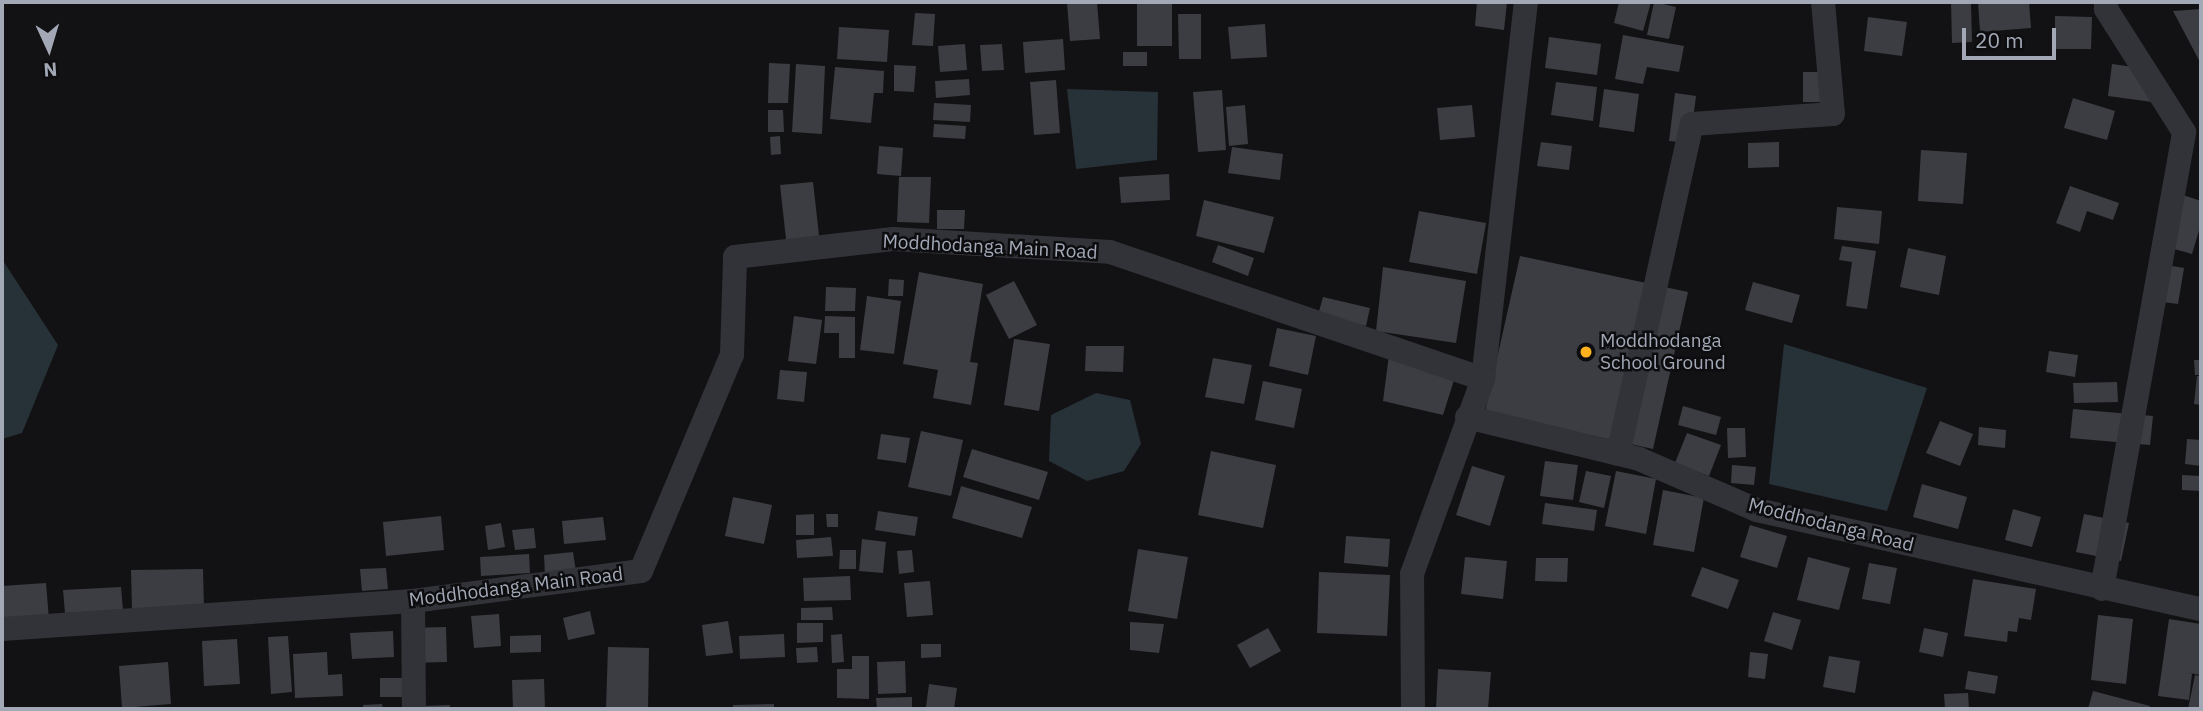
<!DOCTYPE html>
<html>
<head>
<meta charset="utf-8">
<style>
  body { margin:0 }
  #map { position:relative; width:2203px; height:711px; overflow:hidden; background:#121214; font-family:"IBM Plex Sans",sans-serif }
  div>[style] { position:absolute }
  [style*='--x'] { left:calc(var(--x)*1px); top:calc(var(--y)*1px); width:calc(var(--w)*1px); rotate:calc(var(--a)*1deg) }
  .water>* { inset:0; background:#273138 }
  .building>* { inset:0; background:#3c3d42 }
  .minor>* { height:24px; margin:-12px; padding:0 12px; transform-origin:12px; border-radius:12px; background:#323339 }
  .dots>* { width:19px; height:19px; translate:-50% -50%; box-sizing:border-box; border:4px solid #0d0d0f; border-radius:50% }
  span { translate:-50% -50%; white-space:nowrap; text-align:center; line-height:1.15; -webkit-text-stroke:5px #0d0d0f; paint-order:stroke }
  .street-label { font-size:19px; color:#a2a8b6 }
  .poi-label { font-size:19px; color:#a2a8b6 }
  .left { translate:0 -50%; text-align:left }
  .frame { position:absolute; inset:0; border:4px solid #a2a8b6; pointer-events:none }
  .north { position:absolute; left:14px; top:14px; width:70px; height:70px; -webkit-text-stroke:5px #0d0d0f; paint-order:stroke; rotate:176deg; font-size:19px; font-weight:700; line-height:28px; text-align:center; color:#a2a8b6 }
  .north::after { content:''; display:block; margin:auto; width:24px; height:32px; background:#a2a8b6; clip-path:polygon(50% 0,100% 100%,50% 72%,0 100%) }
  .scale { position:absolute; left:1962px; top:28px; width:94px; height:32px; box-sizing:border-box; border:4px solid #a2a8b6; border-top:0; padding-left:9px; font-size:21px; line-height:24px; white-space:nowrap; color:#a2a8b6; -webkit-text-stroke:5px #0d0d0f; paint-order:stroke }
</style>
</head>
<body>
<div id="map">
  <div class="water">
    <div style="clip-path:polygon(1067px 89px,1158px 92px,1157px 160px,1076px 169px)"></div>
    <div style="clip-path:polygon(2px 259px,58px 345px,22px 433px,2px 439px)"></div>
    <div style="clip-path:polygon(1784px 344px,1927px 388px,1887px 511px,1769px 484px)"></div>
    <div style="clip-path:polygon(1096px 393px,1130px 400px,1141px 444px,1124px 471px,1087px 481px,1049px 461px,1051px 415px)"></div>
  </div>
  <div class="building">
    <div style="clip-path:polygon(1097px 2px,1100px 39px,1070px 41px,1067px 3px)"></div>
    <div style="clip-path:polygon(1477px 2px,1507px 2px,1504px 30px,1475px 26px)"></div>
    <div style="clip-path:polygon(1619px 2px,1651px 2px,1643px 31px,1614px 23px)"></div>
    <div style="clip-path:polygon(1654px 2px,1676px 7px,1669px 39px,1647px 35px)"></div>
    <div style="clip-path:polygon(1951px 2px,1971px 2px,1972px 42px,1952px 43px)"></div>
    <div style="clip-path:polygon(1978px 2px,2029px 2px,2031px 28px,1980px 32px)"></div>
    <div style="clip-path:polygon(1137px 4px,1172px 4px,1172px 46px,1137px 46px)"></div>
    <div style="clip-path:polygon(2201px 9px,2201px 64px,2173px 11px)"></div>
    <div style="clip-path:polygon(915px 13px,935px 14px,933px 46px,912px 45px)"></div>
    <div style="clip-path:polygon(1178px 14px,1201px 14px,1201px 59px,1179px 59px)"></div>
    <div style="clip-path:polygon(2055px 16px,2092px 17px,2091px 49px,2055px 49px)"></div>
    <div style="clip-path:polygon(1868px 17px,1907px 22px,1902px 56px,1864px 51px)"></div>
    <div style="clip-path:polygon(1265px 24px,1267px 57px,1231px 59px,1228px 27px)"></div>
    <div style="clip-path:polygon(839px 27px,889px 30px,887px 62px,837px 59px)"></div>
    <div style="clip-path:polygon(1623px 35px,1684px 46px,1679px 72px,1647px 67px,1643px 84px,1615px 79px)"></div>
    <div style="clip-path:polygon(1549px 37px,1601px 44px,1597px 75px,1545px 68px)"></div>
    <div style="clip-path:polygon(1063px 39px,1065px 70px,1025px 73px,1023px 42px)"></div>
    <div style="clip-path:polygon(965px 44px,967px 70px,940px 72px,938px 46px)"></div>
    <div style="clip-path:polygon(1002px 44px,1004px 70px,982px 71px,980px 45px)"></div>
    <div style="clip-path:polygon(1123px 52px,1147px 52px,1147px 66px,1123px 66px)"></div>
    <div style="clip-path:polygon(769px 63px,790px 64px,788px 103px,768px 103px)"></div>
    <div style="clip-path:polygon(796px 64px,825px 66px,822px 134px,792px 132px)"></div>
    <div style="clip-path:polygon(2112px 64px,2156px 70px,2152px 102px,2108px 96px)"></div>
    <div style="clip-path:polygon(894px 65px,916px 66px,914px 92px,894px 91px)"></div>
    <div style="clip-path:polygon(835px 67px,884px 71px,883px 93px,874px 93px,871px 123px,830px 119px)"></div>
    <div style="clip-path:polygon(1803px 72px,1841px 72px,1841px 102px,1803px 102px)"></div>
    <div style="clip-path:polygon(969px 79px,970px 95px,936px 98px,935px 81px)"></div>
    <div style="clip-path:polygon(1056px 80px,1060px 133px,1034px 135px,1030px 82px)"></div>
    <div style="clip-path:polygon(1556px 82px,1597px 87px,1593px 121px,1551px 115px)"></div>
    <div style="clip-path:polygon(1604px 89px,1639px 94px,1634px 132px,1599px 127px)"></div>
    <div style="clip-path:polygon(1222px 90px,1226px 150px,1198px 152px,1193px 92px)"></div>
    <div style="clip-path:polygon(1675px 93px,1696px 96px,1690px 143px,1669px 141px)"></div>
    <div style="clip-path:polygon(2073px 98px,2115px 111px,2107px 140px,2064px 128px)"></div>
    <div style="clip-path:polygon(934px 103px,971px 105px,970px 122px,933px 120px)"></div>
    <div style="clip-path:polygon(1245px 105px,1248px 144px,1229px 146px,1226px 107px)"></div>
    <div style="clip-path:polygon(1472px 105px,1475px 137px,1440px 140px,1437px 108px)"></div>
    <div style="clip-path:polygon(768px 110px,783px 110px,784px 132px,768px 132px)"></div>
    <div style="clip-path:polygon(934px 124px,966px 126px,965px 139px,933px 137px)"></div>
    <div style="clip-path:polygon(780px 136px,781px 154px,771px 155px,770px 137px)"></div>
    <div style="clip-path:polygon(1541px 142px,1572px 146px,1569px 170px,1537px 166px)"></div>
    <div style="clip-path:polygon(1779px 142px,1779px 167px,1748px 168px,1748px 143px)"></div>
    <div style="clip-path:polygon(879px 146px,903px 148px,901px 176px,877px 174px)"></div>
    <div style="clip-path:polygon(1232px 147px,1283px 154px,1280px 180px,1228px 173px)"></div>
    <div style="clip-path:polygon(1921px 150px,1967px 153px,1963px 204px,1918px 201px)"></div>
    <div style="clip-path:polygon(1169px 174px,1170px 200px,1121px 203px,1119px 177px)"></div>
    <div style="clip-path:polygon(899px 177px,931px 177px,929px 223px,897px 222px)"></div>
    <div style="clip-path:polygon(813px 182px,820px 244px,787px 248px,780px 185px)"></div>
    <div style="clip-path:polygon(2070px 186px,2119px 203px,2113px 220px,2087px 211px,2080px 232px,2056px 223px)"></div>
    <div style="clip-path:polygon(2183px 195px,2201px 201px,2201px 224px,2192px 254px,2167px 247px)"></div>
    <div style="clip-path:polygon(1204px 200px,1274px 217px,1264px 253px,1196px 236px)"></div>
    <div style="clip-path:polygon(1837px 207px,1882px 211px,1879px 244px,1834px 239px)"></div>
    <div style="clip-path:polygon(937px 210px,965px 210px,964px 229px,937px 229px)"></div>
    <div style="clip-path:polygon(1419px 211px,1486px 223px,1477px 274px,1409px 262px)"></div>
    <div style="clip-path:polygon(1218px 245px,1254px 258px,1248px 276px,1212px 262px)"></div>
    <div style="clip-path:polygon(1842px 246px,1876px 251px,1867px 309px,1846px 306px,1852px 262px,1839px 260px)"></div>
    <div style="clip-path:polygon(1908px 248px,1946px 256px,1939px 295px,1900px 287px)"></div>
    <div style="clip-path:polygon(1520px 256px,1688px 292px,1653px 449px,1485px 412px)"></div>
    <div style="clip-path:polygon(2154px 263px,2184px 268px,2178px 304px,2148px 300px)"></div>
    <div style="clip-path:polygon(1383px 267px,1466px 281px,1456px 343px,1376px 331px)"></div>
    <div style="clip-path:polygon(919px 272px,983px 284px,970px 362px,978px 363px,971px 405px,933px 398px,938px 370px,903px 364px)"></div>
    <div style="clip-path:polygon(889px 279px,904px 280px,903px 296px,888px 296px)"></div>
    <div style="clip-path:polygon(1014px 281px,1037px 325px,1009px 339px,986px 295px)"></div>
    <div style="clip-path:polygon(1753px 282px,1800px 295px,1792px 323px,1745px 310px)"></div>
    <div style="clip-path:polygon(826px 287px,856px 288px,855px 311px,825px 311px)"></div>
    <div style="clip-path:polygon(867px 296px,901px 301px,894px 354px,860px 350px)"></div>
    <div style="clip-path:polygon(1323px 297px,1370px 308px,1366px 326px,1318px 315px)"></div>
    <div style="clip-path:polygon(794px 316px,822px 320px,816px 364px,788px 361px)"></div>
    <div style="clip-path:polygon(825px 316px,855px 317px,855px 358px,839px 358px,839px 333px,824px 333px)"></div>
    <div style="clip-path:polygon(1277px 328px,1316px 336px,1308px 375px,1269px 366px)"></div>
    <div style="clip-path:polygon(1014px 339px,1050px 344px,1039px 411px,1004px 405px)"></div>
    <div style="clip-path:polygon(1086px 346px,1124px 346px,1123px 372px,1085px 371px)"></div>
    <div style="clip-path:polygon(2049px 351px,2078px 355px,2075px 377px,2046px 372px)"></div>
    <div style="clip-path:polygon(1389px 355px,1454px 380px,1443px 415px,1383px 401px)"></div>
    <div style="clip-path:polygon(1213px 358px,1252px 365px,1244px 404px,1205px 397px)"></div>
    <div style="clip-path:polygon(2194px 360px,2201px 360px,2201px 375px,2195px 375px)"></div>
    <div style="clip-path:polygon(780px 370px,807px 372px,804px 402px,777px 399px)"></div>
    <div style="clip-path:polygon(2197px 376px,2201px 376px,2201px 405px,2194px 404px)"></div>
    <div style="clip-path:polygon(1263px 381px,1302px 389px,1294px 428px,1255px 420px)"></div>
    <div style="clip-path:polygon(2117px 382px,2118px 402px,2074px 403px,2073px 383px)"></div>
    <div style="clip-path:polygon(1683px 406px,1721px 417px,1716px 435px,1678px 425px)"></div>
    <div style="clip-path:polygon(2073px 409px,2153px 416px,2150px 445px,2070px 438px)"></div>
    <div style="clip-path:polygon(1940px 421px,1973px 434px,1960px 466px,1926px 453px)"></div>
    <div style="clip-path:polygon(1979px 427px,2006px 430px,2005px 448px,1978px 445px)"></div>
    <div style="clip-path:polygon(1727px 428px,1745px 428px,1746px 457px,1728px 458px)"></div>
    <div style="clip-path:polygon(921px 431px,963px 440px,951px 496px,908px 487px)"></div>
    <div style="clip-path:polygon(1687px 433px,1721px 445px,1709px 476px,1675px 463px)"></div>
    <div style="clip-path:polygon(881px 434px,910px 438px,906px 463px,877px 459px)"></div>
    <div style="clip-path:polygon(2187px 439px,2201px 440px,2201px 466px,2185px 464px)"></div>
    <div style="clip-path:polygon(972px 449px,1048px 472px,1039px 500px,963px 477px)"></div>
    <div style="clip-path:polygon(1211px 451px,1276px 465px,1263px 528px,1198px 515px)"></div>
    <div style="clip-path:polygon(1545px 461px,1578px 465px,1573px 500px,1540px 496px)"></div>
    <div style="clip-path:polygon(1732px 465px,1756px 467px,1754px 485px,1731px 483px)"></div>
    <div style="clip-path:polygon(1472px 466px,1505px 476px,1490px 526px,1456px 515px)"></div>
    <div style="clip-path:polygon(1586px 471px,1611px 476px,1604px 508px,1579px 502px)"></div>
    <div style="clip-path:polygon(1616px 471px,1656px 479px,1646px 534px,1605px 526px)"></div>
    <div style="clip-path:polygon(2182px 475px,2201px 476px,2201px 491px,2182px 490px)"></div>
    <div style="clip-path:polygon(1922px 484px,1967px 497px,1958px 529px,1913px 517px)"></div>
    <div style="clip-path:polygon(961px 486px,1032px 507px,1022px 538px,952px 518px)"></div>
    <div style="clip-path:polygon(1663px 490px,1704px 498px,1694px 552px,1653px 545px)"></div>
    <div style="clip-path:polygon(733px 497px,772px 505px,764px 544px,725px 536px)"></div>
    <div style="clip-path:polygon(1545px 503px,1597px 510px,1594px 531px,1542px 524px)"></div>
    <div style="clip-path:polygon(2013px 509px,2041px 517px,2032px 547px,2005px 540px)"></div>
    <div style="clip-path:polygon(878px 511px,918px 517px,915px 536px,875px 530px)"></div>
    <div style="clip-path:polygon(814px 514px,814px 535px,796px 535px,796px 515px)"></div>
    <div style="clip-path:polygon(826px 514px,838px 514px,838px 527px,827px 527px)"></div>
    <div style="clip-path:polygon(2084px 514px,2129px 523px,2121px 561px,2076px 552px)"></div>
    <div style="clip-path:polygon(441px 516px,444px 550px,386px 556px,383px 522px)"></div>
    <div style="clip-path:polygon(603px 517px,606px 540px,564px 544px,562px 521px)"></div>
    <div style="clip-path:polygon(501px 523px,505px 547px,488px 550px,485px 526px)"></div>
    <div style="clip-path:polygon(1750px 525px,1787px 536px,1777px 568px,1740px 557px)"></div>
    <div style="clip-path:polygon(534px 528px,536px 548px,515px 550px,512px 530px)"></div>
    <div style="clip-path:polygon(1346px 536px,1390px 539px,1388px 567px,1344px 563px)"></div>
    <div style="clip-path:polygon(831px 537px,833px 556px,797px 558px,796px 540px)"></div>
    <div style="clip-path:polygon(862px 539px,886px 542px,883px 573px,859px 571px)"></div>
    <div style="clip-path:polygon(1138px 549px,1188px 557px,1177px 619px,1128px 611px)"></div>
    <div style="clip-path:polygon(840px 550px,856px 550px,856px 569px,839px 569px)"></div>
    <div style="clip-path:polygon(912px 550px,914px 572px,899px 574px,897px 551px)"></div>
    <div style="clip-path:polygon(573px 552px,576px 572px,545px 575px,544px 555px)"></div>
    <div style="clip-path:polygon(529px 554px,530px 573px,481px 576px,480px 557px)"></div>
    <div style="clip-path:polygon(1465px 557px,1507px 561px,1503px 599px,1461px 594px)"></div>
    <div style="clip-path:polygon(1808px 557px,1850px 568px,1839px 610px,1797px 600px)"></div>
    <div style="clip-path:polygon(1536px 558px,1568px 558px,1567px 582px,1535px 581px)"></div>
    <div style="clip-path:polygon(1869px 563px,1897px 568px,1890px 604px,1862px 599px)"></div>
    <div style="clip-path:polygon(1702px 567px,1739px 580px,1728px 609px,1691px 596px)"></div>
    <div style="clip-path:polygon(386px 568px,388px 589px,362px 591px,360px 569px)"></div>
    <div style="clip-path:polygon(203px 569px,204px 609px,132px 610px,131px 570px)"></div>
    <div style="clip-path:polygon(1319px 572px,1390px 575px,1387px 636px,1317px 633px)"></div>
    <div style="clip-path:polygon(850px 576px,851px 600px,804px 601px,803px 578px)"></div>
    <div style="clip-path:polygon(1973px 579px,2036px 589px,2031px 620px,2019px 618px,2017px 632px,2008px 631px,2007px 642px,1964px 636px)"></div>
    <div style="clip-path:polygon(930px 581px,933px 615px,907px 617px,904px 583px)"></div>
    <div style="clip-path:polygon(46px 583px,49px 620px,2px 624px,2px 586px)"></div>
    <div style="clip-path:polygon(121px 587px,123px 610px,65px 613px,63px 590px)"></div>
    <div style="clip-path:polygon(832px 607px,833px 620px,801px 620px,801px 608px)"></div>
    <div style="clip-path:polygon(590px 611px,595px 634px,568px 640px,563px 618px)"></div>
    <div style="clip-path:polygon(1773px 612px,1801px 620px,1792px 650px,1764px 641px)"></div>
    <div style="clip-path:polygon(499px 614px,501px 646px,474px 648px,471px 616px)"></div>
    <div style="clip-path:polygon(2098px 615px,2133px 619px,2126px 684px,2091px 680px)"></div>
    <div style="clip-path:polygon(2169px 619px,2201px 624px,2201px 675px,2188px 673px,2192px 674px,2189px 700px,2158px 696px)"></div>
    <div style="clip-path:polygon(728px 621px,733px 653px,706px 656px,702px 625px)"></div>
    <div style="clip-path:polygon(1130px 622px,1164px 624px,1159px 653px,1130px 650px)"></div>
    <div style="clip-path:polygon(797px 623px,823px 623px,823px 642px,797px 643px)"></div>
    <div style="clip-path:polygon(446px 627px,447px 662px,406px 663px,406px 628px)"></div>
    <div style="clip-path:polygon(1268px 628px,1281px 651px,1250px 668px,1237px 645px)"></div>
    <div style="clip-path:polygon(1924px 628px,1948px 633px,1943px 657px,1919px 652px)"></div>
    <div style="clip-path:polygon(393px 631px,394px 657px,352px 659px,350px 633px)"></div>
    <div style="clip-path:polygon(784px 634px,785px 657px,740px 659px,739px 636px)"></div>
    <div style="clip-path:polygon(842px 634px,844px 662px,832px 663px,831px 635px)"></div>
    <div style="clip-path:polygon(541px 635px,541px 652px,510px 653px,510px 636px)"></div>
    <div style="clip-path:polygon(288px 636px,292px 692px,271px 694px,268px 637px)"></div>
    <div style="clip-path:polygon(237px 639px,240px 684px,204px 686px,202px 641px)"></div>
    <div style="clip-path:polygon(921px 644px,941px 644px,941px 657px,921px 658px)"></div>
    <div style="clip-path:polygon(608px 647px,649px 648px,648px 709px,606px 709px)"></div>
    <div style="clip-path:polygon(817px 647px,818px 662px,797px 663px,796px 648px)"></div>
    <div style="clip-path:polygon(327px 652px,328px 675px,342px 674px,343px 696px,295px 698px,293px 654px)"></div>
    <div style="clip-path:polygon(1750px 652px,1768px 654px,1765px 679px,1748px 677px)"></div>
    <div style="clip-path:polygon(852px 656px,869px 656px,869px 699px,837px 698px,837px 669px,852px 669px)"></div>
    <div style="clip-path:polygon(1829px 656px,1860px 661px,1855px 693px,1823px 687px)"></div>
    <div style="clip-path:polygon(905px 661px,906px 693px,878px 694px,877px 662px)"></div>
    <div style="clip-path:polygon(168px 662px,171px 704px,122px 708px,119px 666px)"></div>
    <div style="clip-path:polygon(1438px 669px,1491px 672px,1488px 709px,1436px 709px)"></div>
    <div style="clip-path:polygon(1968px 671px,1998px 676px,1995px 694px,1965px 689px)"></div>
    <div style="clip-path:polygon(2195px 675px,2201px 676px,2201px 709px,2188px 709px)"></div>
    <div style="clip-path:polygon(380px 678px,425px 678px,425px 697px,380px 697px)"></div>
    <div style="clip-path:polygon(544px 679px,545px 709px,513px 709px,512px 680px)"></div>
    <div style="clip-path:polygon(929px 684px,957px 688px,954px 709px,926px 707px)"></div>
    <div style="clip-path:polygon(2093px 691px,2150px 706px,2149px 709px,2088px 709px)"></div>
    <div style="clip-path:polygon(1968px 693px,1969px 709px,1945px 709px,1944px 694px)"></div>
    <div style="clip-path:polygon(912px 697px,912px 709px,877px 709px,876px 698px)"></div>
    <div style="clip-path:polygon(382px 704px,383px 709px,363px 709px,363px 705px)"></div>
    <div style="clip-path:polygon(774px 704px,774px 709px,733px 709px,733px 705px)"></div>
    <div style="clip-path:polygon(450px 705px,450px 709px,423px 709px,423px 706px)"></div>
  </div>
  <div class="minor">
    <div style="--x:1467;--y:417;--w:177;--a:13.7"></div>
    <div style="--x:1639;--y:459;--w:129;--a:23.4"></div>
    <div style="--x:1757;--y:510;--w:455;--a:12.6"></div>
    <div style="--x:1618;--y:454;--w:338;--a:-77.4"></div>
    <div style="--x:1692;--y:124;--w:141;--a:-4.1"></div>
    <div style="--x:1833;--y:114;--w:112;--a:-95.1"></div>
    <div style="--x:2102;--y:589;--w:464;--a:-79.8"></div>
    <div style="--x:2184;--y:132;--w:146;--a:-122.4"></div>
    <div style="--x:2106;--y:9;--w:7;--a:-90"></div>
    <div style="--x:413;--y:601;--w:108;--a:89.5"></div>
    <div style="--x:2;--y:629;--w:412;--a:-3.9"></div>
    <div style="--x:413;--y:601;--w:230;--a:-7.5"></div>
    <div style="--x:641;--y:571;--w:234;--a:-67.2"></div>
    <div style="--x:732;--y:355;--w:98;--a:-88.2"></div>
    <div style="--x:735;--y:257;--w:159;--a:-6.5"></div>
    <div style="--x:893;--y:239;--w:217;--a:3.4"></div>
    <div style="--x:1110;--y:252;--w:394;--a:18.8"></div>
    <div style="--x:1483;--y:379;--w:379;--a:-83.5"></div>
    <div style="--x:1413;--y:709;--w:135;--a:-90.4"></div>
    <div style="--x:1412;--y:574;--w:208;--a:-70"></div>
  </div>
  <div class="dots">
    <div style="left:1586px;top:352px;background:#ffb11e"></div>
  </div>
  <div class="street-label">
    <span style="left:990px;top:247px;rotate:3deg">Moddhodanga Main Road</span>
    <span style="left:1831px;top:525px;rotate:14deg">Moddhodanga Road</span>
    <span style="left:516px;top:587px;rotate:-7deg">Moddhodanga Main Road</span>
  </div>
  <div class="poi-label">
    <span class="left" style="left:1600px;top:352px">Moddhodanga<br>School Ground</span>
  </div>
  <div class="frame"></div>
  <div class="north">N</div>
  <div class="scale">20 m</div>
</div>
</body>
</html>
